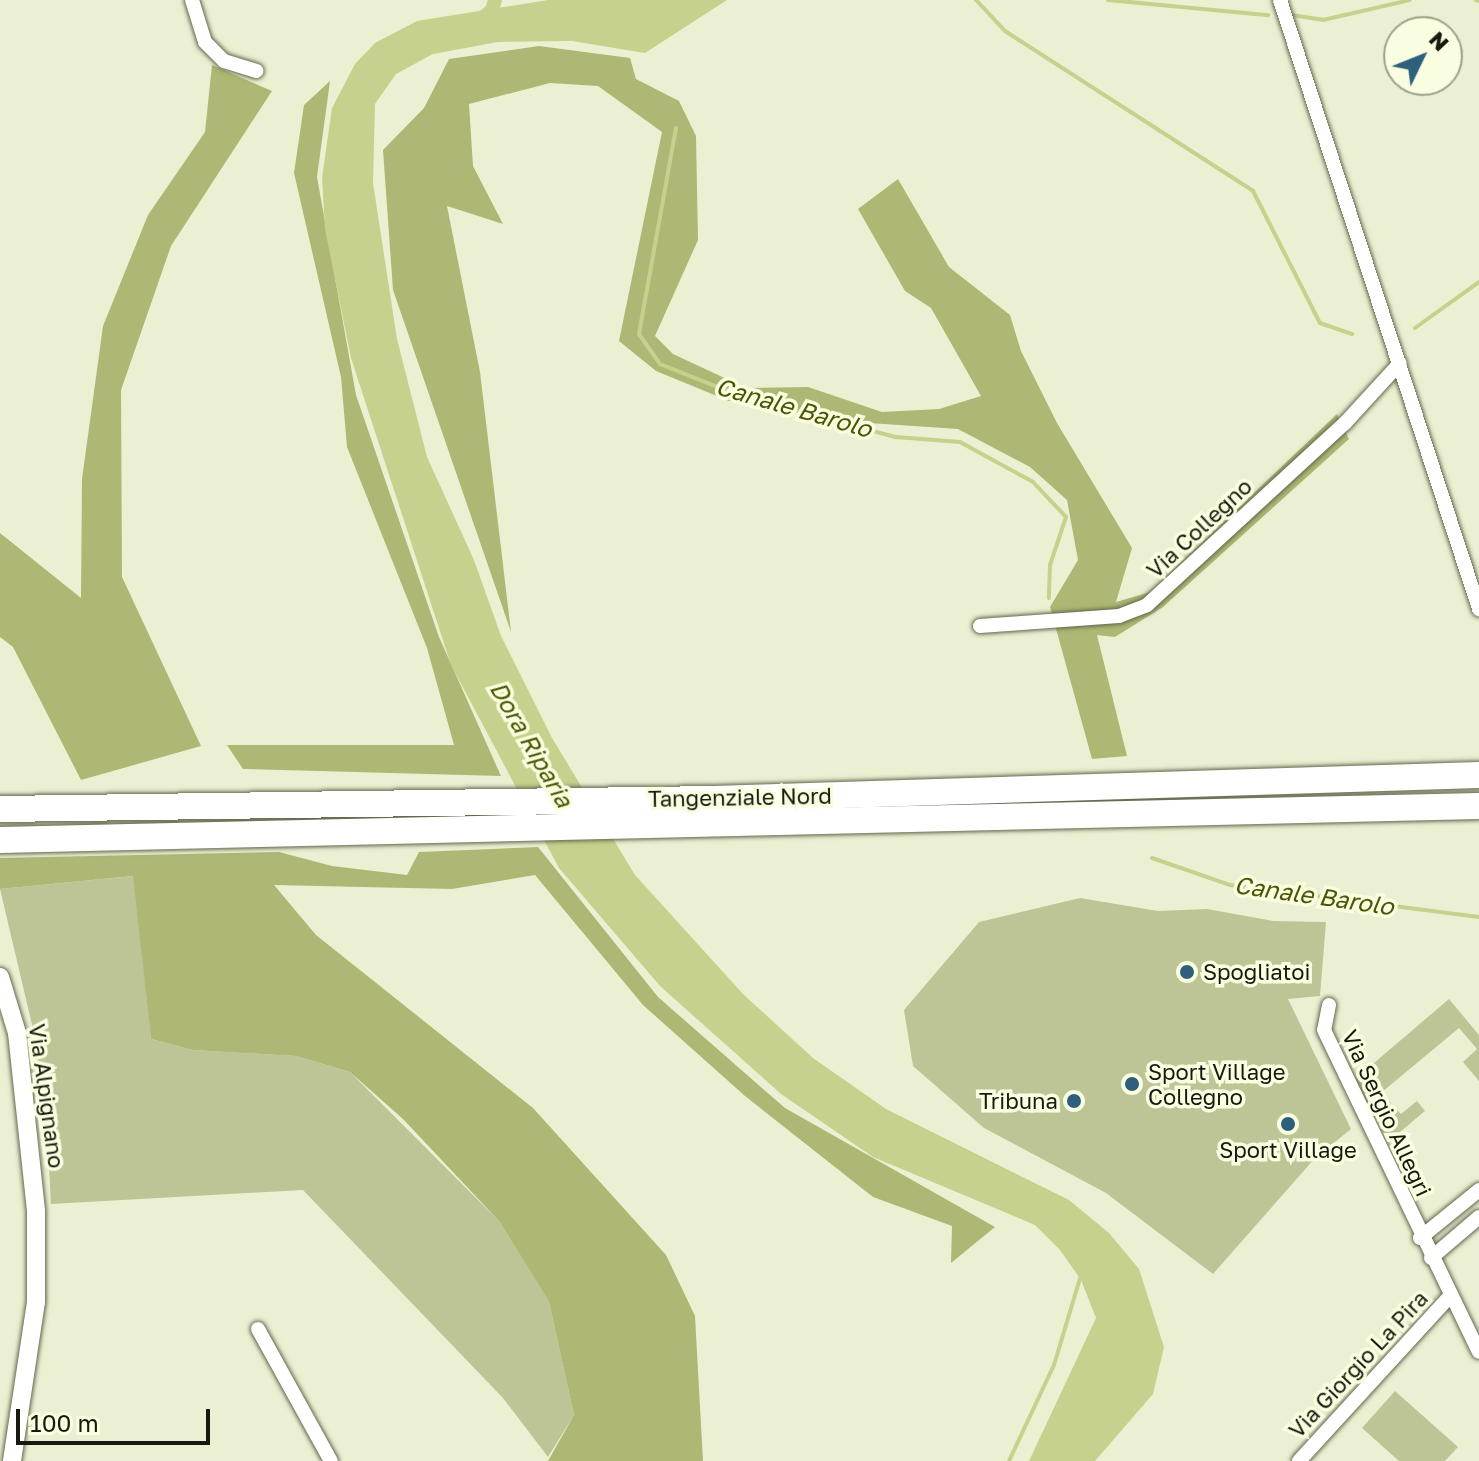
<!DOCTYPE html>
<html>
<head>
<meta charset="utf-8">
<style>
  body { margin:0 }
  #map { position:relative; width:1479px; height:1461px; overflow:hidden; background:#ebf0d2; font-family:"Golos Text",sans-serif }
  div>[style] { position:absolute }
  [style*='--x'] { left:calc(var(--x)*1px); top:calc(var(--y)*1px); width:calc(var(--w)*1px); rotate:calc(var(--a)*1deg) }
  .green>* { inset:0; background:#bdc597 }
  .forest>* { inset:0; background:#aeb874 }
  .water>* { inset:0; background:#c6d18d }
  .stream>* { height:4px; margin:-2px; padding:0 2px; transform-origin:2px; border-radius:2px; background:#c6d18d }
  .canal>* { height:14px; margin:-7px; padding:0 7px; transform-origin:7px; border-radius:7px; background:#c6d18d }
  .roads { filter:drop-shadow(0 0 2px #63674d) drop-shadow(0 0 2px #63674d) }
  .minor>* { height:14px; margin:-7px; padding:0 7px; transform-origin:7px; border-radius:7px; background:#fff }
  .tertiary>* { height:18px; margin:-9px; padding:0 9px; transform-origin:9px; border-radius:9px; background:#fff }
  .motorway>* { height:26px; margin:-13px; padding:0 13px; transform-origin:13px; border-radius:13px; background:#fff }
  .dots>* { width:22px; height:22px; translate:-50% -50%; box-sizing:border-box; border:4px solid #f8fedf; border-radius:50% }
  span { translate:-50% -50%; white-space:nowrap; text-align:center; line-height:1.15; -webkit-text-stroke:7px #f8fedf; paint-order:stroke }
  .street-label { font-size:22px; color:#18190e }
  .poi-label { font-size:22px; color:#18190e }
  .left { translate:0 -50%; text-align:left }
  .right { translate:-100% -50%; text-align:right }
  .water-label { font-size:24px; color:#4d5402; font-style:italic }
  .north { position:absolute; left:1383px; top:16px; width:80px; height:80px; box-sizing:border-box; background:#f8fedf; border:2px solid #9ea28b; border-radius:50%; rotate:47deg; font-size:22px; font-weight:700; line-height:32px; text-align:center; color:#18190e }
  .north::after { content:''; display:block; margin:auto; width:28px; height:36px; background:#2e5f7d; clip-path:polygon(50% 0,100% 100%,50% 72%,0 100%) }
  .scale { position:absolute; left:16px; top:1409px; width:194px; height:36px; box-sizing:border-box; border:4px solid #18190e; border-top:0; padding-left:10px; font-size:24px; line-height:28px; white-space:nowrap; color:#18190e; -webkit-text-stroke:6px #f8fedf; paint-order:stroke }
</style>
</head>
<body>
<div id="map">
  <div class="green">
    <div style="clip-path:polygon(134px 876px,151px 1039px,193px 1050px,296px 1056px,350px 1072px,499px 1221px,549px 1302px,574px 1415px,548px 1457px,503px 1398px,303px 1190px,51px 1204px,46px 1111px,33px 1029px,0 889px)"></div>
    <div style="clip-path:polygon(1080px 898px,1158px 911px,1207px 909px,1273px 921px,1326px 922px,1320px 996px,1288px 999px,1351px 1129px,1315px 1158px,1213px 1274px,1106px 1193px,984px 1128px,913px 1066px,904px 1010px,979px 922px)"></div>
    <div style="clip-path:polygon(1449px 999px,1479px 1035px,1479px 1081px,1463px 1062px,1477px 1049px,1459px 1028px,1382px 1092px,1391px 1103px,1374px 1118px,1354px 1080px)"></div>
    <div style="clip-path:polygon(1417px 1101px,1425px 1111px,1394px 1137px,1380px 1130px,1397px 1110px,1401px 1114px)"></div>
    <div style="clip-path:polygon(1395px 1391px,1458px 1447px,1445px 1461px,1399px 1461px,1362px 1428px)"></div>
  </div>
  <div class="forest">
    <div style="clip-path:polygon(539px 46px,630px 58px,636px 79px,679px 101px,696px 136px,698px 240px,655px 336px,673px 354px,746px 388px,808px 387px,882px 412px,939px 409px,981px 396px,931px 308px,905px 291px,858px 209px,898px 179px,949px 267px,1010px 315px,1021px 351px,1057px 423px,1132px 548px,1116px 602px,1150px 592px,1337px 414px,1349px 439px,1163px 607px,1115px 637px,1097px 635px,1127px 756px,1092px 759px,1050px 607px,1078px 560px,1067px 500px,1030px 467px,958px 429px,869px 423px,729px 401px,656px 371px,619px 341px,662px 132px,598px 86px,550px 83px,469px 104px,473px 166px,503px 224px,447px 206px,480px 372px,511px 632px,393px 290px,383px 150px,424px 108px,449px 59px)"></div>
    <div style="clip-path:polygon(212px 65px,272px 91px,171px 246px,121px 390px,122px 577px,201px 746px,81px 780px,13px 647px,0 637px,0 533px,81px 598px,82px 479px,103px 326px,148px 215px,205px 132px)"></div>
    <div style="clip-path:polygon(330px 81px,317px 177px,356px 395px,439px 637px,501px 776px,243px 769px,227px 745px,454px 745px,427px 648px,347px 447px,341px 377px,294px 173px,304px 105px)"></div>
    <div style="clip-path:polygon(538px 847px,658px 997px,785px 1108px,995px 1227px,951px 1263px,952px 1226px,873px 1197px,745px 1096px,643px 1005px,535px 875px,452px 889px,274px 885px,316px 935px,533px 1108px,666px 1255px,695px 1316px,703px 1461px,548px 1461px,574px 1415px,549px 1302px,499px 1221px,403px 1119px,350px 1072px,296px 1056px,193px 1050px,151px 1039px,133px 876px,0 889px,0 858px,279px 852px,332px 866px,407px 875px,419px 852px)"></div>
  </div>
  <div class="water">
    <div style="clip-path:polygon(548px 0,727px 0,645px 53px,572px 41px,498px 42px,433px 54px,396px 74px,375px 104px,373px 183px,397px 339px,427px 457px,474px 560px,501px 636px,552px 738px,635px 875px,743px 994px,813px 1058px,886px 1109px,1069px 1200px,1109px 1233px,1139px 1269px,1164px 1347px,1153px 1394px,1095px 1461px,1029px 1461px,1096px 1318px,1081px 1280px,1060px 1250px,1035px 1225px,873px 1157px,781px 1094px,660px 986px,559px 868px,451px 665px,351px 358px,325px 229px,322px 178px,332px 108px,355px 64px,375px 43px,417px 21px)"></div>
  </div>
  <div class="stream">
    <div style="--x:976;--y:0;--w:42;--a:46.9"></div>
    <div style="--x:1005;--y:31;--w:295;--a:32.8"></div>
    <div style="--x:1253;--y:191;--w:148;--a:63.1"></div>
    <div style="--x:1320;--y:323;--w:34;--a:19"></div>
    <div style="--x:1108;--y:0;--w:161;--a:5.4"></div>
    <div style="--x:1476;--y:0;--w:3;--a:18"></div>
    <div style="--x:1292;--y:15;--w:31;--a:9"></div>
    <div style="--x:1323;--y:20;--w:89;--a:-12.9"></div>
    <div style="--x:676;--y:128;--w:209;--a:100.2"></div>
    <div style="--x:639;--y:334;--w:37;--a:55"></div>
    <div style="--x:660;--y:364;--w:81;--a:21.8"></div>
    <div style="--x:735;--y:394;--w:167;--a:15"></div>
    <div style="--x:896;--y:437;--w:64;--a:4.5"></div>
    <div style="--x:960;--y:442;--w:83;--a:28.7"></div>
    <div style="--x:1033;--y:482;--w:48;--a:46.7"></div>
    <div style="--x:1066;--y:517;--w:51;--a:108.4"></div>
    <div style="--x:1050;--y:565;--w:33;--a:92"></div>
    <div style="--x:1415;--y:328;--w:79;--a:-35.7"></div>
    <div style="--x:1152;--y:858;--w:83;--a:19.1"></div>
    <div style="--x:1230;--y:885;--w:251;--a:7.3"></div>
    <div style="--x:1009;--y:1461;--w:106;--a:-64.9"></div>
    <div style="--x:1054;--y:1365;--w:94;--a:-73.3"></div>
  </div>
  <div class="canal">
    <div style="--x:479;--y:21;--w:17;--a:-40"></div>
    <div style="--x:492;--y:10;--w:10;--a:-73"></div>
  </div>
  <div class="roads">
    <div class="minor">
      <div style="--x:192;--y:0;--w:44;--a:72.8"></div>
      <div style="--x:205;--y:42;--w:27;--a:45"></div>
      <div style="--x:224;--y:61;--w:34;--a:17"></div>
      <div style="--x:1280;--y:0;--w:641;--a:71.9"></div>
      <div style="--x:980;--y:626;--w:139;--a:-4.1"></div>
      <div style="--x:1119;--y:616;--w:30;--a:-21"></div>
      <div style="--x:1147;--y:605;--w:269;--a:-42.6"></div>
      <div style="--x:1345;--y:423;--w:81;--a:-47.5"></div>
      <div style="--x:1329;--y:1005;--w:25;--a:101"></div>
      <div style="--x:1324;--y:1030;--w:357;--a:64.3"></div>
      <div style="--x:1420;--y:1238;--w:76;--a:-39.1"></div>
      <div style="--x:1431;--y:1258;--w:63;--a:-40.5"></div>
      <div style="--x:258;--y:1329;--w:151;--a:61.1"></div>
      <div style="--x:1299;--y:1461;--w:224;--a:-47.5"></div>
    </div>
    <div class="tertiary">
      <div style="--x:0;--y:977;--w:59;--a:73.1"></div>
      <div style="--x:17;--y:1033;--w:180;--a:83.9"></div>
      <div style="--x:36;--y:1212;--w:90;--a:90"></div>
      <div style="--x:36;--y:1302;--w:161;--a:98.6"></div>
    </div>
    <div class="motorway">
      <div style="--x:0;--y:809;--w:714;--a:-0.8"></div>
      <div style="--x:714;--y:799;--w:765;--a:-1.8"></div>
      <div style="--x:0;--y:840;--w:1479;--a:-1.32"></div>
    </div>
  </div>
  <div class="dots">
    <div style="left:1187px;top:972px;background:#2e5f7d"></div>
    <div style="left:1132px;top:1084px;background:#2e5f7d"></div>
    <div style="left:1074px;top:1101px;background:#2e5f7d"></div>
    <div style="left:1288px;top:1124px;background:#2e5f7d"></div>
  </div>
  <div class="street-label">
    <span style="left:1199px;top:528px;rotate:-43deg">Via Collegno</span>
    <span style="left:740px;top:797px;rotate:-1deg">Tangenziale Nord</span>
    <span style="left:47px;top:1096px;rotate:82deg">Via Alpignano</span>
    <span style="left:1387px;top:1113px;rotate:65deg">Via Sergio Allegri</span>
    <span style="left:1358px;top:1364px;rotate:-47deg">Via Giorgio La Pira</span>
  </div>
  <div class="poi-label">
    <span class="left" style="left:1203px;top:972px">Spogliatoi</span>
    <span class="left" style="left:1148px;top:1084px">Sport Village<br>Collegno</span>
    <span class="right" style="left:1058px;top:1101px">Tribuna</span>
    <span style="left:1288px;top:1150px">Sport Village</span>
  </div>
  <div class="water-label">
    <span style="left:794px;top:407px;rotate:16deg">Canale Barolo</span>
    <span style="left:532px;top:744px;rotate:60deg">Dora Riparia</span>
    <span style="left:1314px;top:895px;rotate:8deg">Canale Barolo</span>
  </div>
  <div class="north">N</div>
  <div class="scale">100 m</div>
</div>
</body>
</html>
